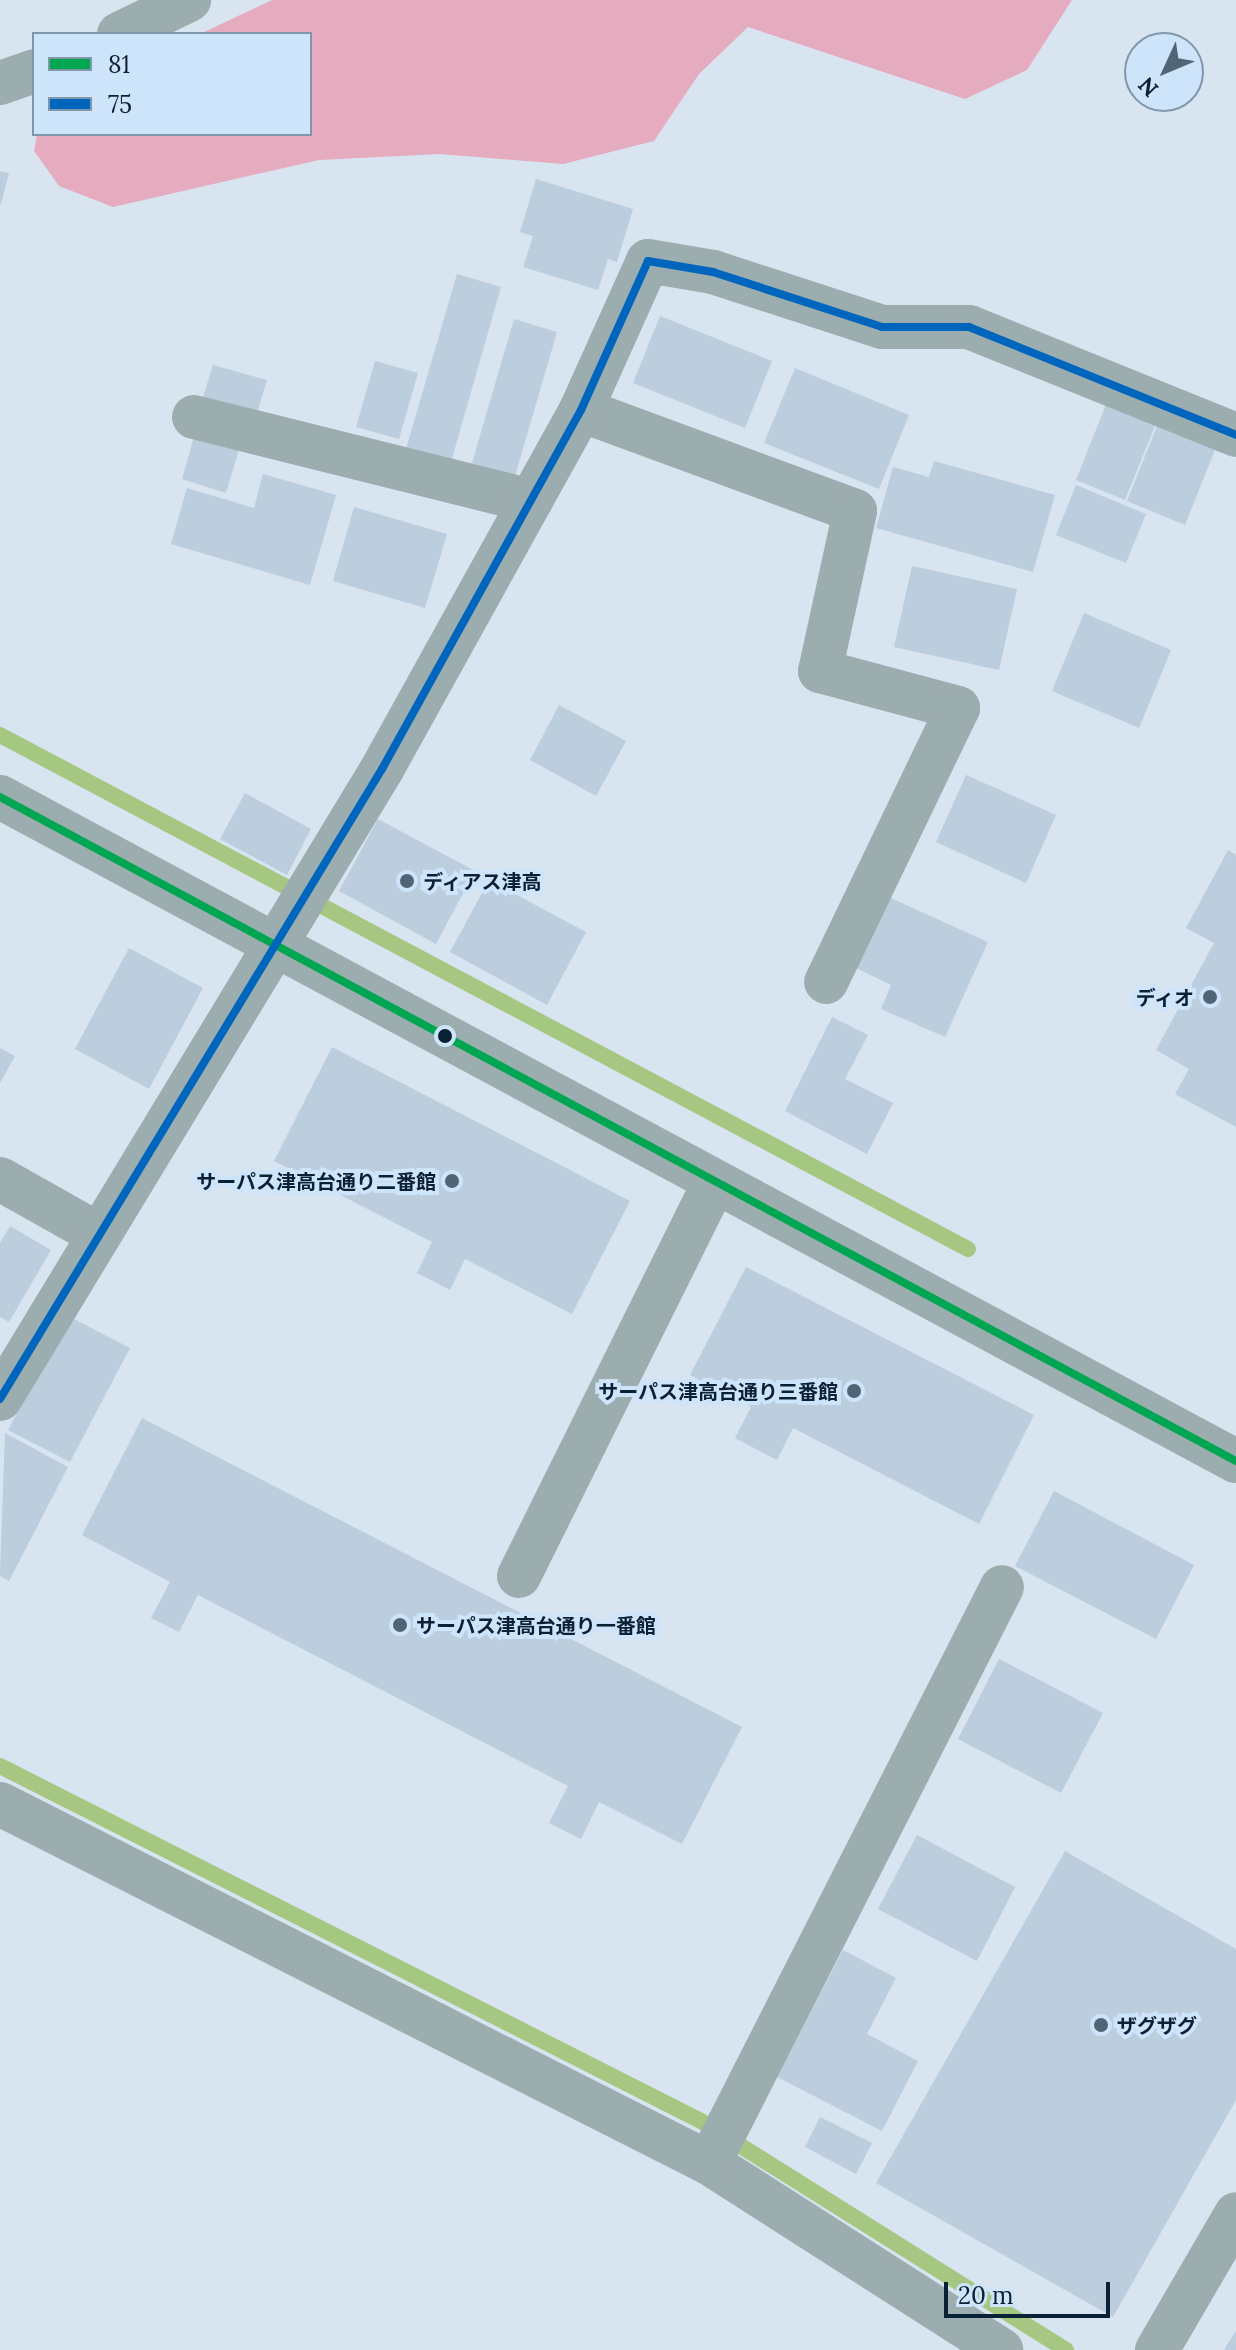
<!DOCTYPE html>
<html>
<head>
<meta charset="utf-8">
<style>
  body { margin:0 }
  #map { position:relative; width:1236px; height:2350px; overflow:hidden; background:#d8e4f0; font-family:Lora,"Noto Sans JP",serif }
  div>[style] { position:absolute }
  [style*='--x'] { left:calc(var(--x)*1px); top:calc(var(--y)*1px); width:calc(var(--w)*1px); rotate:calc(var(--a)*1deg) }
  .forest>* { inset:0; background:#e5abbe }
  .stream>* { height:16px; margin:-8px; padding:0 8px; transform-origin:8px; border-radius:8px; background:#a5c781 }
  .building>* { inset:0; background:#bccdde }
  .minor>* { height:44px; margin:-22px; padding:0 22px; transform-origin:22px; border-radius:22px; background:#9cadb0 }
  .bus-1>* { height:8px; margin:-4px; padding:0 4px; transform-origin:4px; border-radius:4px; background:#00a651 }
  .bus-2>* { height:8px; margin:-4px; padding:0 4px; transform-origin:4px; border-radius:4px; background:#0065bd }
  .dots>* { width:22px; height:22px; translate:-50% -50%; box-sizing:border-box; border:4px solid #cee4fa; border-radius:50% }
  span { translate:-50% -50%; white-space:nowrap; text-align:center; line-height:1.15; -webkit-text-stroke:8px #cee4fa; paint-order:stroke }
  .poi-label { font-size:20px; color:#0a2034; font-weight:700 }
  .left { translate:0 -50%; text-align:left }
  .right { translate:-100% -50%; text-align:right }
  .legend { position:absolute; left:32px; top:32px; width:280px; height:104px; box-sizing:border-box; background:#cee4fa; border:2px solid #8096ab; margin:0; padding:10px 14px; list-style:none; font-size:24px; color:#0a2034 }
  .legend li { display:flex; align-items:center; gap:16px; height:40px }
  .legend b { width:40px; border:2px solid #8096ab }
  .north { position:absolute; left:1124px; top:32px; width:80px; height:80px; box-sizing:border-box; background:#cee4fa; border:2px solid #8096ab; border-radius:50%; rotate:226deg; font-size:22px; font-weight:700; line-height:32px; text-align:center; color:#0a2034 }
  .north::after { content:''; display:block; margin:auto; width:28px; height:36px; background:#526576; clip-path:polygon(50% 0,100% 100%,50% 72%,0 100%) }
  .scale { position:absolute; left:944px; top:2282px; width:166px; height:36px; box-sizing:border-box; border:4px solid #0a2034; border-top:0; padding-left:10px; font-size:24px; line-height:28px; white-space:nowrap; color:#0a2034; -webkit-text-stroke:6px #cee4fa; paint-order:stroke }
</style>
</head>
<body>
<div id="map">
  <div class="forest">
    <div style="clip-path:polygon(272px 0,1072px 0,1027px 70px,965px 99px,748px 27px,699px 74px,654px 141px,563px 164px,440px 154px,319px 160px,113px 207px,59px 186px,34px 151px,37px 134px,310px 134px,310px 34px,200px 34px)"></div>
  </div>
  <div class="stream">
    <div style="--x:0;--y:735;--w:1096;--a:27.97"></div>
    <div style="--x:0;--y:1766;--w:786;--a:26.86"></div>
    <div style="--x:701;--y:2121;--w:431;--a:32.1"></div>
  </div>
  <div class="building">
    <div style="clip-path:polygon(0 171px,9px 173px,1px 204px,0 204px)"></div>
    <div style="clip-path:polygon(536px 179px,633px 209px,617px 262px,608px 259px,598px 290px,523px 267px,533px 236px,520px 232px)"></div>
    <div style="clip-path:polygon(457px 274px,501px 287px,451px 462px,406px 449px)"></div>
    <div style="clip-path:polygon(660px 316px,772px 361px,745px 428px,633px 383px)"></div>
    <div style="clip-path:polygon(514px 319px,557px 332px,515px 476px,472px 463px)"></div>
    <div style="clip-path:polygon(375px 361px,418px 373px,399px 439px,356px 427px)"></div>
    <div style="clip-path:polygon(213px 365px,267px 380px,256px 416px,202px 400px)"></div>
    <div style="clip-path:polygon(795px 368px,909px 415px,879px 489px,764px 443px)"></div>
    <div style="clip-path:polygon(1107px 402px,1157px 421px,1125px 500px,1076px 480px)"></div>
    <div style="clip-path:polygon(1159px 421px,1217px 445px,1185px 525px,1127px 501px)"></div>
    <div style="clip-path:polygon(196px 430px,241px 443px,226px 493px,182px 479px)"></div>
    <div style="clip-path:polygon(934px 461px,1055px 495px,1033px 572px,876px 528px,893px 467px,929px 477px)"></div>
    <div style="clip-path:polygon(263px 474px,336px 495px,310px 585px,171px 544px,187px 488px,254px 508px)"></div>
    <div style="clip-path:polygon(1076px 485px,1146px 514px,1126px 563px,1056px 535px)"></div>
    <div style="clip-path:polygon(354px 507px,447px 534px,425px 608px,333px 581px)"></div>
    <div style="clip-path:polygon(912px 566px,1017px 589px,999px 670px,894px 647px)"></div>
    <div style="clip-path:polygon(1084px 613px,1171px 650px,1139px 728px,1052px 691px)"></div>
    <div style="clip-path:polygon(559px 705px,626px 741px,596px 796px,530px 760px)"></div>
    <div style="clip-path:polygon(966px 775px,1056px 815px,1026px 883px,936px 842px)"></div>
    <div style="clip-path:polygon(245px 793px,311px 829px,287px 875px,220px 839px)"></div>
    <div style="clip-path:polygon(378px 819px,475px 871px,436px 944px,339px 891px)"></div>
    <div style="clip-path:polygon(1228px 850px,1236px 855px,1236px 1127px,1175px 1094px,1189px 1069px,1156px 1050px,1214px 943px,1186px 928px)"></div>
    <div style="clip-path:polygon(489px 880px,586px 932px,547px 1005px,450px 952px)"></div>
    <div style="clip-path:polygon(884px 895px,988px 942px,945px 1037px,881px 1009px,891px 985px,852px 966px)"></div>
    <div style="clip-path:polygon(129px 948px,203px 988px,149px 1089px,75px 1049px)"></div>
    <div style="clip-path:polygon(832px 1017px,868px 1035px,845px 1079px,893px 1103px,867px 1154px,785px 1111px)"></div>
    <div style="clip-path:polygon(332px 1047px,630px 1201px,572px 1314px,465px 1259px,450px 1290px,417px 1273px,432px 1242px,274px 1161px)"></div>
    <div style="clip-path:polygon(0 1048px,15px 1056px,0 1083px)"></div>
    <div style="clip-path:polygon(10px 1226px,51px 1250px,9px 1322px,0 1317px,0 1243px)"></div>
    <div style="clip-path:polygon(746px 1267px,1034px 1415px,979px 1524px,793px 1428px,777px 1460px,735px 1438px,751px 1407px,690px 1375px)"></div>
    <div style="clip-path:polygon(68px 1316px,130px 1348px,70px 1462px,8px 1430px)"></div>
    <div style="clip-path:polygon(142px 1418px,742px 1727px,682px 1844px,599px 1802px,581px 1839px,549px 1823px,568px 1786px,198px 1595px,179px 1632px,151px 1618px,170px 1582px,82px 1535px)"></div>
    <div style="clip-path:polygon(5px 1433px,68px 1467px,9px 1581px,0 1576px)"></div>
    <div style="clip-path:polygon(1054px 1491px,1194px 1565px,1156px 1639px,1015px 1566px)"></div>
    <div style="clip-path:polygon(999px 1659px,1103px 1713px,1061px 1793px,958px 1739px)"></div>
    <div style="clip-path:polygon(917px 1835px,1015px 1887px,977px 1961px,878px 1909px)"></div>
    <div style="clip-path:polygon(1065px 1851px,1236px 1949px,1236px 2100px,1113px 2317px,876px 2183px)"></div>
    <div style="clip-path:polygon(843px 1950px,896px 1978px,867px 2034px,918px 2061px,882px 2131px,777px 2077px)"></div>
    <div style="clip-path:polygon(820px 2117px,872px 2143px,856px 2174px,805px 2147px)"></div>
    <div style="clip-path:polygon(1236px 2331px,1236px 2350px,1224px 2350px)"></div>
  </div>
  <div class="minor">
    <div style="--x:119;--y:34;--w:78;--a:-25.9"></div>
    <div style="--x:0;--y:83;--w:36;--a:-19"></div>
    <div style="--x:581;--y:410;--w:292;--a:20.2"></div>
    <div style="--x:855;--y:511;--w:164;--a:102.3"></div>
    <div style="--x:820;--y:671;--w:143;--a:15"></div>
    <div style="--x:958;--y:708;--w:304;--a:115.7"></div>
    <div style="--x:194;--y:417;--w:347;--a:14"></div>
    <div style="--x:0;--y:797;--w:1403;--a:28.25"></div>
    <div style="--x:0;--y:1179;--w:112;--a:29.3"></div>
    <div style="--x:0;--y:1399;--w:737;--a:-58.77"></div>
    <div style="--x:382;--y:769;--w:410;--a:-61"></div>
    <div style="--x:581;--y:410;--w:163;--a:-65.8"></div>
    <div style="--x:648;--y:261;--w:66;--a:9.6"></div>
    <div style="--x:713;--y:272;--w:178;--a:18"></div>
    <div style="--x:882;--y:327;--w:87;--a:0"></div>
    <div style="--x:969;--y:327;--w:288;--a:22"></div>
    <div style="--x:519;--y:1576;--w:439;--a:-63.6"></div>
    <div style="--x:0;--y:1804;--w:795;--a:26.86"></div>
    <div style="--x:709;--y:2163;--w:347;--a:32.6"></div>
    <div style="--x:709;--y:2163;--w:646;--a:-63.04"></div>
    <div style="--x:1157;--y:2350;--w:157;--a:-59.8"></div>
  </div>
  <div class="bus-1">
    <div style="--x:0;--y:797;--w:1403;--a:28.25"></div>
  </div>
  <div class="bus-2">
    <div style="--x:0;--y:1399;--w:737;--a:-58.77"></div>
    <div style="--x:382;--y:769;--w:410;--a:-61"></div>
    <div style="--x:581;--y:410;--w:163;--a:-65.8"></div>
    <div style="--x:648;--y:261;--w:66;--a:9.6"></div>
    <div style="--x:713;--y:272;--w:178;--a:18"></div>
    <div style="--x:882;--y:327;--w:87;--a:0"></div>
    <div style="--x:969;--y:327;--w:288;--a:22"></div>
  </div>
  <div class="dots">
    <div style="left:407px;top:881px;background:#526576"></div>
    <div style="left:1210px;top:997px;background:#526576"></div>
    <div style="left:445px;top:1036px;background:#0a2034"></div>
    <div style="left:452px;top:1181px;background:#526576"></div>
    <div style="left:854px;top:1391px;background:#526576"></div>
    <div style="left:400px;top:1625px;background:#526576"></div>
    <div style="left:1101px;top:2025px;background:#526576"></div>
  </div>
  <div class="poi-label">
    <span class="left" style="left:423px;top:881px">ディアス津高</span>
    <span class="right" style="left:1194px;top:997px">ディオ</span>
    <span class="right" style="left:436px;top:1181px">サーパス津高台通り二番館</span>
    <span class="right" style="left:838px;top:1391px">サーパス津高台通り三番館</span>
    <span class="left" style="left:416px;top:1625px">サーパス津高台通り一番館</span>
    <span class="left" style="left:1117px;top:2025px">ザグザグ</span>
  </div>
  <ul class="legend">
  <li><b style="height:10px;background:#00a651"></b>81</li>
  <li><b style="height:10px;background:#0065bd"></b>75</li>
  </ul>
  <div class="north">N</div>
  <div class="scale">20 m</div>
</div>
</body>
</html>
